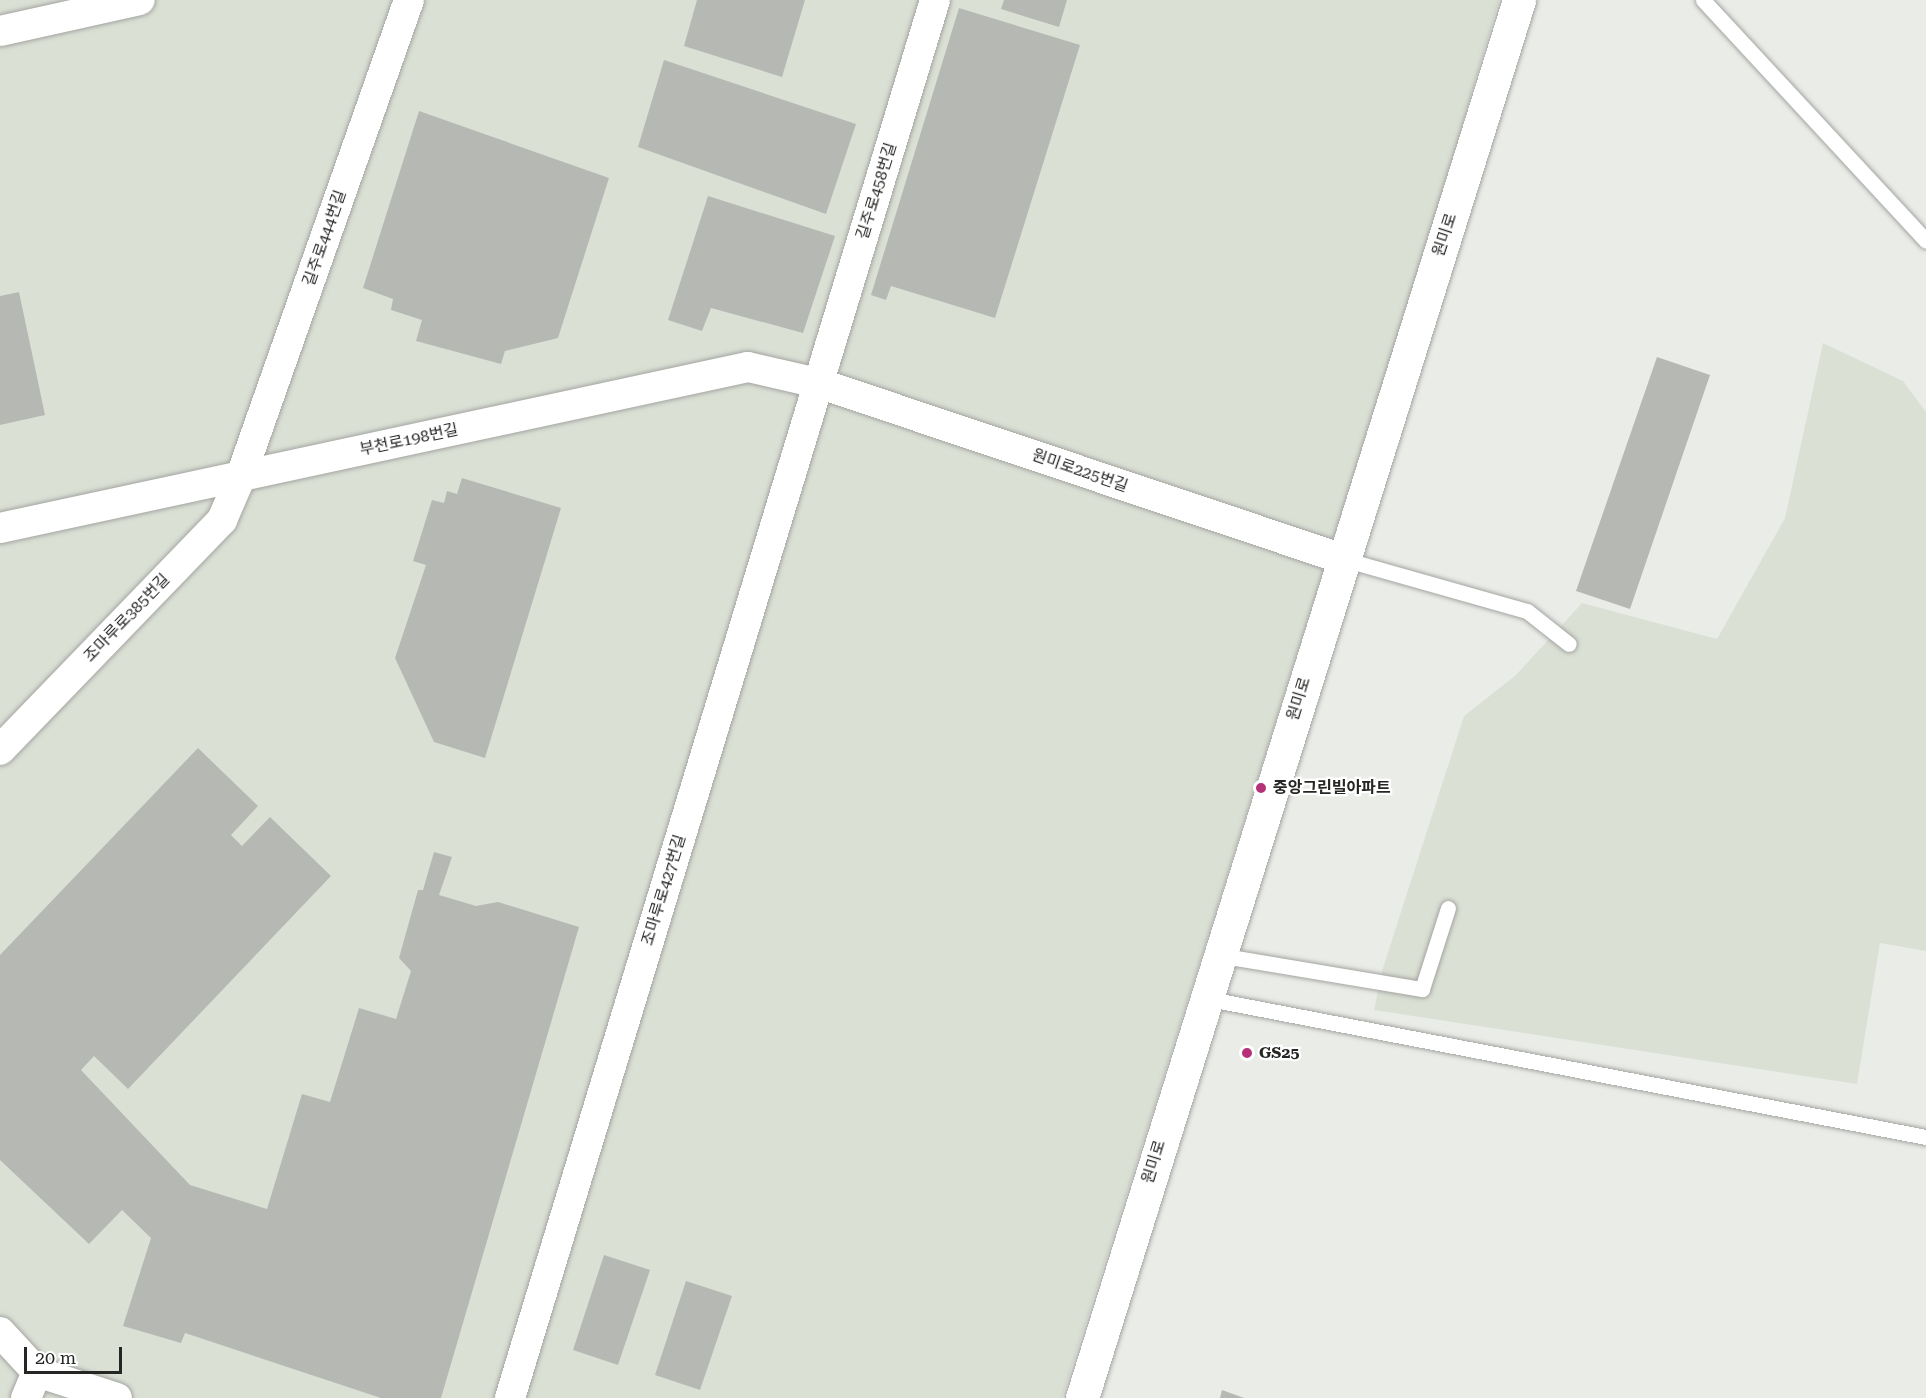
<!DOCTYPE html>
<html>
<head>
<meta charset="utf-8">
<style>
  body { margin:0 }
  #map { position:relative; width:1926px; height:1398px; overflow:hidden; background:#eaece8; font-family:"Roboto Serif","Noto Sans KR",serif }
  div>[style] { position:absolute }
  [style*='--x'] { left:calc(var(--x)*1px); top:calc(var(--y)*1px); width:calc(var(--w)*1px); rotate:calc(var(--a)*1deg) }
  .built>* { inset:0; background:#dbe0d5 }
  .building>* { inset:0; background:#b6b8b4 }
  .roads { filter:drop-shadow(0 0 2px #a3a5a1) drop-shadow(0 0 2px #a3a5a1) }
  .service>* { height:15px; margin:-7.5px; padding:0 7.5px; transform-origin:7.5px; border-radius:7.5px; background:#fff }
  .minor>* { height:30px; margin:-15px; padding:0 15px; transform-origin:15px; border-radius:15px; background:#fff }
  .tertiary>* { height:33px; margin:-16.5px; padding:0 16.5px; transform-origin:16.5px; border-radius:16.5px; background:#fff }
  .dots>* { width:16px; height:16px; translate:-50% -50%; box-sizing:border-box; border:3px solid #fff; border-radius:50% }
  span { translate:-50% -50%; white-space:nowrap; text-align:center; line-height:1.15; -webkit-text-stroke:4.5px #fff; paint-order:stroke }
  .street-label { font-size:16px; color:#262625 }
  .poi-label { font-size:16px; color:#262625; font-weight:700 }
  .left { translate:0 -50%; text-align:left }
  .scale { position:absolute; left:24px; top:1347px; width:98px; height:27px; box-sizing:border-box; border:3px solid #262625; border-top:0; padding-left:8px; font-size:18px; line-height:21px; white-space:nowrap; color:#262625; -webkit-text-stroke:4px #fff; paint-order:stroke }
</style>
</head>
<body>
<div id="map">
  <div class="built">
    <div style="clip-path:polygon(0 0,1499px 0,1432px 227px,1062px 1398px,0 1398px)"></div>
    <div style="clip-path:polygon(1823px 343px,1903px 381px,1926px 412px,1926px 951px,1880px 943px,1857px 1084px,1374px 1010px,1383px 968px,1464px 716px,1516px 675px,1582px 603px,1717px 639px,1785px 518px)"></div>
  </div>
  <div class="building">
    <div style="clip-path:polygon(697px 0,805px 0,782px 77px,684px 46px)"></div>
    <div style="clip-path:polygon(1004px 0,1067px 0,1059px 27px,1001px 9px)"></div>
    <div style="clip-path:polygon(959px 8px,1080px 45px,995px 318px,891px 286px,886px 300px,871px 295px)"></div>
    <div style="clip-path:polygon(664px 60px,856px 124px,826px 214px,638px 147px)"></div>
    <div style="clip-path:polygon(419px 111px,609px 178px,558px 338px,505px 351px,501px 364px,416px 341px,422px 320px,391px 310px,393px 299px,363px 288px)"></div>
    <div style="clip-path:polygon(708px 196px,835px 236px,803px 333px,711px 308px,702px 331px,668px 320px)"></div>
    <div style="clip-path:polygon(19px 292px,45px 415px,0 425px,0 296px)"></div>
    <div style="clip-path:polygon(1657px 357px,1710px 375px,1630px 609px,1576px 591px)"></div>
    <div style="clip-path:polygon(462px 478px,561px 508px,485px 758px,434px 742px,395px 658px,426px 565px,413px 561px,432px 500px,444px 503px,447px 491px,457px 494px)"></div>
    <div style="clip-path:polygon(198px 748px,258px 806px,231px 835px,242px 846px,270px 817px,331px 876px,128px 1089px,94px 1056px,81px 1070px,190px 1185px,267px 1209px,302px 1094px,330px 1102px,359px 1008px,396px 1019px,411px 971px,399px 958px,418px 890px,423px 890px,434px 852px,452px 857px,439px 895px,476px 906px,498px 902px,579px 927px,441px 1398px,381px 1398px,185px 1333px,181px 1343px,123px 1326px,151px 1238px,122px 1210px,89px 1244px,0 1160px,0 955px)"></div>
    <div style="clip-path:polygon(604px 1255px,650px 1270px,618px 1365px,573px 1350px)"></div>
    <div style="clip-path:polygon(686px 1281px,732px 1296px,700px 1390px,655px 1375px)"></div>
    <div style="clip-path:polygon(1222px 1390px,1244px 1398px,1220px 1398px)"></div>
  </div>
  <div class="roads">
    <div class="service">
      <div style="--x:1703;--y:0;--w:328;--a:47.2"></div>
      <div style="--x:1343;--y:559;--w:191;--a:15.8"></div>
      <div style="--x:1527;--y:611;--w:53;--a:38.2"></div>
      <div style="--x:1218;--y:955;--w:207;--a:9.5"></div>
      <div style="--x:1422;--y:989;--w:85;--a:-72.2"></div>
      <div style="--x:1204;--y:998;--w:735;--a:10.9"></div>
    </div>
    <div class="minor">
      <div style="--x:0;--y:31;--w:143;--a:-12.5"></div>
      <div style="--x:0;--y:528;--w:765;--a:-12.15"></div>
      <div style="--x:748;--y:367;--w:72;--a:12.9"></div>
      <div style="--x:818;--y:383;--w:554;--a:18.53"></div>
      <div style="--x:0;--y:750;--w:320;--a:-46"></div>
      <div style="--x:222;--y:520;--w:48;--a:-66.6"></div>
      <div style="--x:241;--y:476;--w:505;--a:-70.56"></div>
      <div style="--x:0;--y:1332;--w:54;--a:47.2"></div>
      <div style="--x:37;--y:1372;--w:84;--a:18"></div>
      <div style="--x:26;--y:1398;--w:28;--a:-67"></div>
      <div style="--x:510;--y:1398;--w:1461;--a:-73.09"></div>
    </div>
    <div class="tertiary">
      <div style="--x:1082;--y:1398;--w:1465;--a:-72.64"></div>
    </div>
  </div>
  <div class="dots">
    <div style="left:1261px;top:788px;background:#b53178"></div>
    <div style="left:1247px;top:1053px;background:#b53178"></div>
  </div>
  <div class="street-label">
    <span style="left:877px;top:191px;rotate:-73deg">길주로458번길</span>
    <span style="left:1445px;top:235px;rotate:-72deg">원미로</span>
    <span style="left:325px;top:238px;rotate:-71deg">길주로444번길</span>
    <span style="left:409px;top:440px;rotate:-12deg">부천로198번길</span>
    <span style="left:1080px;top:471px;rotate:19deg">원미로225번길</span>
    <span style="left:127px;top:618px;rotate:-46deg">조마루로385번길</span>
    <span style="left:1299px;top:699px;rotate:-73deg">원미로</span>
    <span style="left:664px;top:890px;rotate:-73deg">조마루로427번길</span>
    <span style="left:1154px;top:1162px;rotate:-73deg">원미로</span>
  </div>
  <div class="poi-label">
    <span class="left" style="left:1273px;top:788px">중앙그린빌아파트</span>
    <span class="left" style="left:1259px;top:1053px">GS25</span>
  </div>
  <div class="scale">20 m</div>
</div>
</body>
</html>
